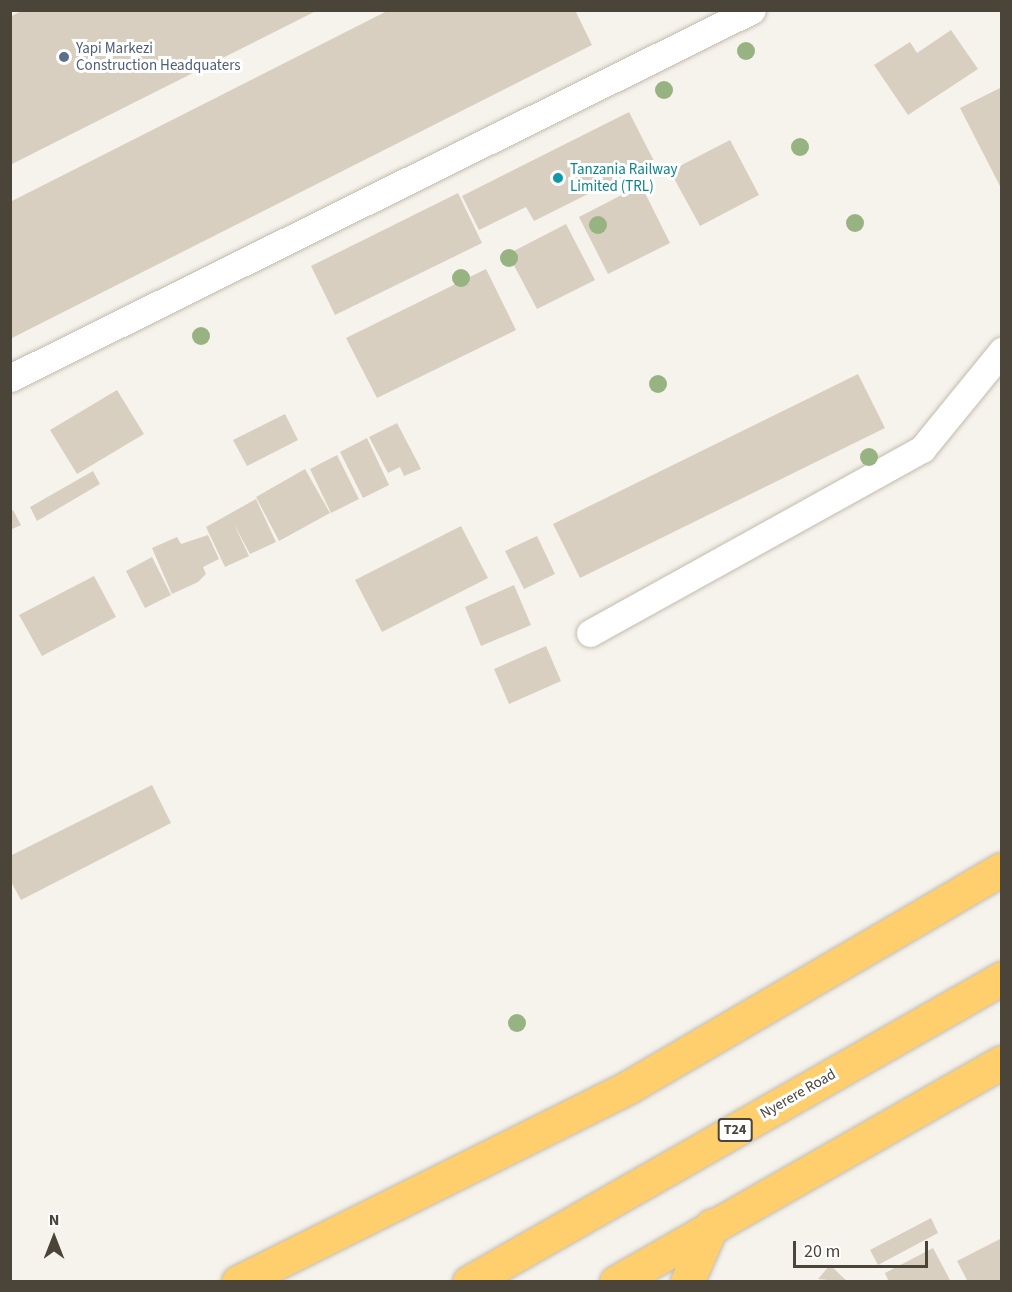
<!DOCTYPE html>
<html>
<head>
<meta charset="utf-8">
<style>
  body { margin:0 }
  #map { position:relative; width:1012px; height:1292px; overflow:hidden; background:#f6f3ec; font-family:"Source Sans 3",sans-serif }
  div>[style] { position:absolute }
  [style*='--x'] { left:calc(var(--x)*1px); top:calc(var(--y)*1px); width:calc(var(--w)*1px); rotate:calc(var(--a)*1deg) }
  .building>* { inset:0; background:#d8cfc1 }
  .roads { filter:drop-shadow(0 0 2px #c2bbae) drop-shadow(0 0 2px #c2bbae) }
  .lane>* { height:27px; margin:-13.5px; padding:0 13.5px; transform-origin:13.5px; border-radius:13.5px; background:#fff }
  .highway>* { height:33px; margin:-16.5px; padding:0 16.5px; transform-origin:16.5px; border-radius:16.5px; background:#ffcf6e }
  .trees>* { width:18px; height:18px; margin:-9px; border-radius:50%; background:#97b381 }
  .dots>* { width:16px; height:16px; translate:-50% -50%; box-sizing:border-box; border:3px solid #fff; border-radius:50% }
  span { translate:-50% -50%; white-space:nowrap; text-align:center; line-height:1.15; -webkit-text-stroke:6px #fff; paint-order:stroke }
  .shield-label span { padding:2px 4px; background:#fff; border:2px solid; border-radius:4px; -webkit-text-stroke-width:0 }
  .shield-label { font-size:14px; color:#4b4439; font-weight:700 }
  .service-label { font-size:15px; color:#4e5e75 }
  .left { translate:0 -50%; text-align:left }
  .culture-label { font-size:15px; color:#0d838f }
  .street-label { font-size:15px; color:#4b4439 }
  .frame { position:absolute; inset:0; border:12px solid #4b4439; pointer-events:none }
  .north { position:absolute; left:24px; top:1208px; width:60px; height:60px; -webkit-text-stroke:4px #fff; paint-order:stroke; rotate:0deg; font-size:16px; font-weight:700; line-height:24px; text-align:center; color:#4b4439 }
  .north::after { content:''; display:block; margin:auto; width:21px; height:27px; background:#4b4439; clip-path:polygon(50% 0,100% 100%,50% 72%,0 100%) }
  .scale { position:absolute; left:793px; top:1241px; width:135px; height:27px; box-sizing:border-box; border:3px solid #4b4439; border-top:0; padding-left:8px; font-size:18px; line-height:21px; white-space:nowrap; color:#4b4439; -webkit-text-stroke:4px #fff; paint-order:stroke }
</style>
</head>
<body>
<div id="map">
  <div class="building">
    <div style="clip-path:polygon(23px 10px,318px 10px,10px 165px,10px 17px)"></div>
    <div style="clip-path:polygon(389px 10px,575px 10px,592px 45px,10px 339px,10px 202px)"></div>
    <div style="clip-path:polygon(951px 30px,978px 69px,908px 115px,874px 65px,910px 42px,917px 53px)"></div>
    <div style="clip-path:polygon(1002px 87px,1002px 190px,960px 108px)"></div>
    <div style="clip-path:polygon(629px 112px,654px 161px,534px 221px,526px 207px,479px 230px,462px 196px)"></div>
    <div style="clip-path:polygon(730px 140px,759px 195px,700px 226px,670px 171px)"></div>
    <div style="clip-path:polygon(641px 185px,670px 243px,608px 274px,579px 217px)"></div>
    <div style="clip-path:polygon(458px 193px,482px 243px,335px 315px,311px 266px)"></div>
    <div style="clip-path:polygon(566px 224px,595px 280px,537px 309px,508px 254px)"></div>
    <div style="clip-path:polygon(486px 269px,516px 330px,377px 398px,346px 338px)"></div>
    <div style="clip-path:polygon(858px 374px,885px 428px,580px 578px,553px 524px)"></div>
    <div style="clip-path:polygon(117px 390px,144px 434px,77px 474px,50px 430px)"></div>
    <div style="clip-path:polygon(285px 414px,298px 440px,247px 466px,233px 440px)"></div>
    <div style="clip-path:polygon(397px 423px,421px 469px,404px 476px,400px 467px,388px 473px,369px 437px)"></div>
    <div style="clip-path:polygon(367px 438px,389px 485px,363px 498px,340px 452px)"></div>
    <div style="clip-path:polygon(337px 455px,359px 499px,331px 513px,310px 469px)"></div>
    <div style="clip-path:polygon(305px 469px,330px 513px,279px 541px,256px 497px)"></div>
    <div style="clip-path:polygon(93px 471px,100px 484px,37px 521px,30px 507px)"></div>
    <div style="clip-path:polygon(256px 499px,276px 542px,250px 554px,234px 524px,249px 556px,225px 567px,206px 527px)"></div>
    <div style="clip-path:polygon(13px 510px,21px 525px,10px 530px,10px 512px)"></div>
    <div style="clip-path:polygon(461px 526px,488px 578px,382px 632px,355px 580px)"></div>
    <div style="clip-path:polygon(208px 535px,219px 559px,203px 567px,206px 574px,198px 582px,172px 594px,152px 548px,177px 537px,181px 544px)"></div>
    <div style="clip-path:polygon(537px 536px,555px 574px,524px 589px,505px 551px)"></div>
    <div style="clip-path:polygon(152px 557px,171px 595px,145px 608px,126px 571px)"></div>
    <div style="clip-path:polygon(94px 576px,116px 617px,42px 656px,19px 615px)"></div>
    <div style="clip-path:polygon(514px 585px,531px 625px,481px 646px,465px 607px)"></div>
    <div style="clip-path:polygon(546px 646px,561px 681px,509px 704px,494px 669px)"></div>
    <div style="clip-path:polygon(152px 785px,171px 823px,21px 900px,10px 880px,10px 856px)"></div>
    <div style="clip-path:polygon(931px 1218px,938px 1233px,878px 1265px,870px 1250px)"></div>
    <div style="clip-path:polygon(1002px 1238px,1002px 1282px,968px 1282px,957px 1261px)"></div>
    <div style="clip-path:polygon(933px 1248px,951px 1282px,889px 1282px,885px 1273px)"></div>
    <div style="clip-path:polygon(830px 1265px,848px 1282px,818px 1279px)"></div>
  </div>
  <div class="roads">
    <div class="lane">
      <div style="--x:10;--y:378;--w:828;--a:-26.38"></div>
      <div style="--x:590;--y:633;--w:380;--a:-29"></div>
      <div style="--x:922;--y:449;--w:127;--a:-50.8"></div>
    </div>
    <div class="highway">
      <div style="--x:238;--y:1282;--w:435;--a:-26.5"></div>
      <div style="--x:627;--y:1088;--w:434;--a:-30.3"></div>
      <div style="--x:469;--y:1282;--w:614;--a:-29.7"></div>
      <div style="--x:616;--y:1282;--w:444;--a:-29.7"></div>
      <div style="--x:687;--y:1282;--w:62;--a:-66.3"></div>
    </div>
  </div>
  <div class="trees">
    <div style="left:746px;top:51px"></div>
    <div style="left:664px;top:90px"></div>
    <div style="left:800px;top:147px"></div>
    <div style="left:855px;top:223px"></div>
    <div style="left:598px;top:225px"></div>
    <div style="left:509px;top:258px"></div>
    <div style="left:461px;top:278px"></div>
    <div style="left:201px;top:336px"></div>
    <div style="left:658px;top:384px"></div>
    <div style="left:869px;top:457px"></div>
    <div style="left:517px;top:1023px"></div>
  </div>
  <div class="dots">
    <div style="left:64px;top:57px;background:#5c6f8a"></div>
    <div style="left:558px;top:178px;background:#0f9aa8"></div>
  </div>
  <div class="shield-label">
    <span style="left:735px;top:1130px">T24</span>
  </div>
  <div class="service-label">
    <span class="left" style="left:76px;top:57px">Yapi Markezi<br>Construction Headquaters</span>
  </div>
  <div class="culture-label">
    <span class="left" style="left:570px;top:178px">Tanzania Railway<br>Limited (TRL)</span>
  </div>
  <div class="street-label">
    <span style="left:798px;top:1094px;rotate:-30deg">Nyerere Road</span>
  </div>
  <div class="frame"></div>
  <div class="north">N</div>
  <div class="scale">20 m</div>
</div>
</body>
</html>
